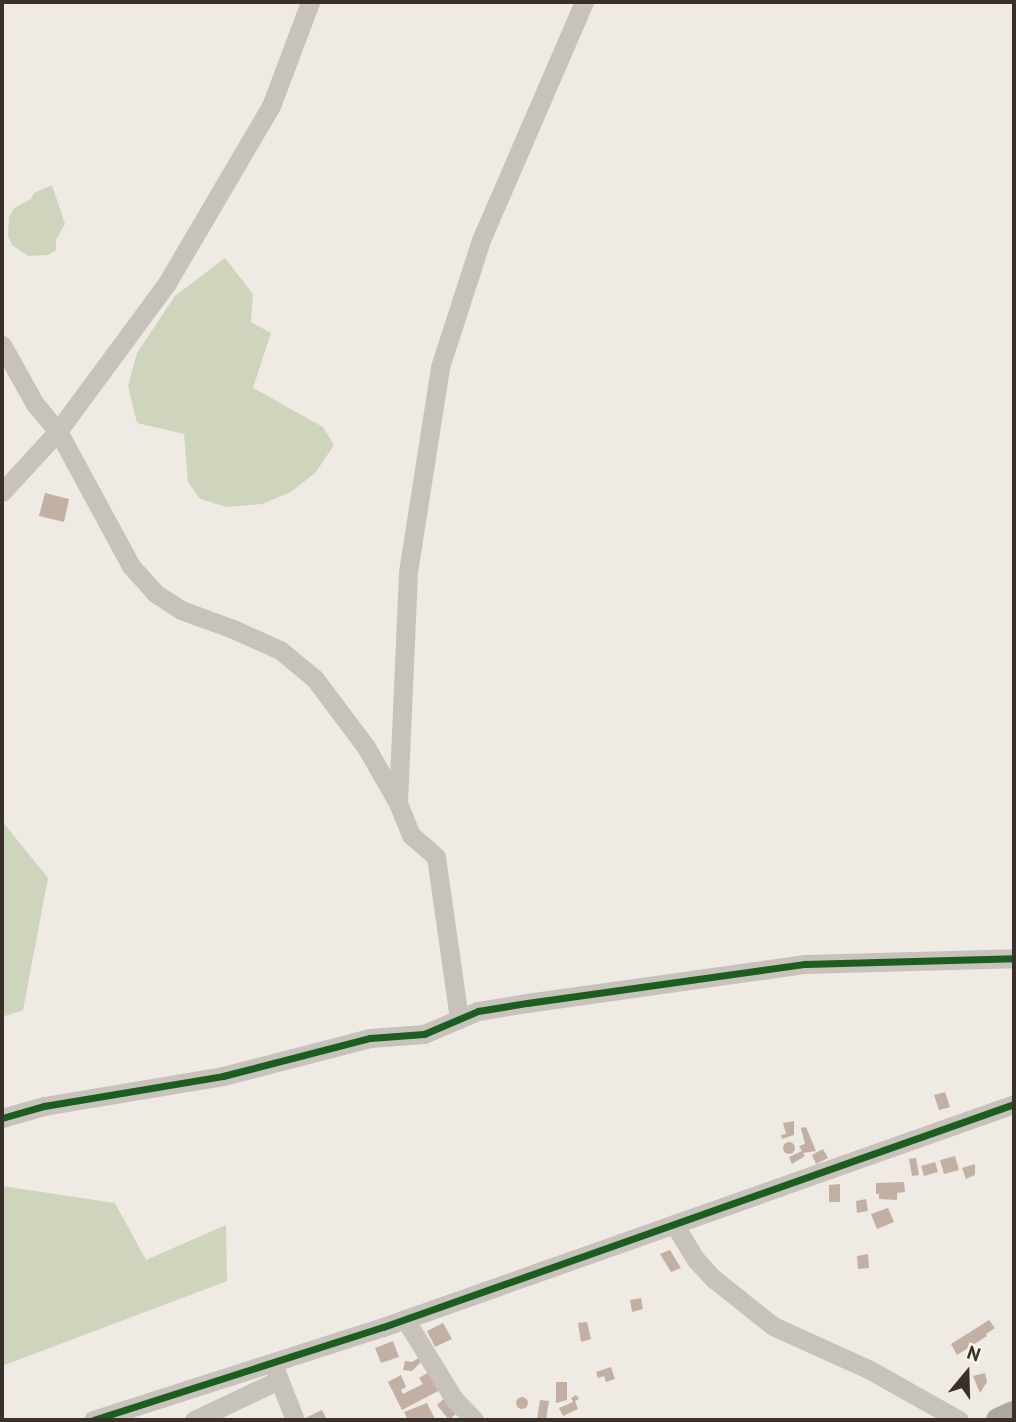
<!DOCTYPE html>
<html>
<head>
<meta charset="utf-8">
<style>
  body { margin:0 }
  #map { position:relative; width:1016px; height:1422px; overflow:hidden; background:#efeae3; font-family:"PT Sans",sans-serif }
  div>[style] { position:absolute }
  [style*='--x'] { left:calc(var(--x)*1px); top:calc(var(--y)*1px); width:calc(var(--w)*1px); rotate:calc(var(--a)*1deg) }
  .green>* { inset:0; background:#cfd5bc }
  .building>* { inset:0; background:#c3b0a4 }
  .round { border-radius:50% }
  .minor>* { height:19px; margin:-9.5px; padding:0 9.5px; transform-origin:9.5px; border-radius:9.5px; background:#c8c2bc }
  .major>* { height:24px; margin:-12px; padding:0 12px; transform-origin:12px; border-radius:12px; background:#ada7a1 }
  .cycleway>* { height:7px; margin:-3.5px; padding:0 3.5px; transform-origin:3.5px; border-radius:3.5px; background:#1b5e20 }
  span { translate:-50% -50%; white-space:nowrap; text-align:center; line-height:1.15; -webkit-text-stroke:7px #fbf5eb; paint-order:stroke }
  .frame { position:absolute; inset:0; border:4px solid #3a3029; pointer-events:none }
  .north { position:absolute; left:932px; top:1338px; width:70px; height:70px; -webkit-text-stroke:5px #fbf5eb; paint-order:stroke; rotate:19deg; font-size:19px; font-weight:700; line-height:28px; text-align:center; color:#3a3029 }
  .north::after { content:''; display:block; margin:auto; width:24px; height:32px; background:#3a3029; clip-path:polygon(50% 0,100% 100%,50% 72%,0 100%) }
</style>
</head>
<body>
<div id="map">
  <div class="green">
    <div style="clip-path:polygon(52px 185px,65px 224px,56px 240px,56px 250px,48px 255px,28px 256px,12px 245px,8px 236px,9px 217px,14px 208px,31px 199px,34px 193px)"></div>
    <div style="clip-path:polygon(225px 258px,253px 294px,251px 322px,271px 333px,253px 388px,323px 427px,334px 445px,316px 472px,291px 492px,262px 504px,227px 507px,200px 499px,188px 482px,184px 434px,137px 423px,128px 386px,137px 353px,175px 296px)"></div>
    <div style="clip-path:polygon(2px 821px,48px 878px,23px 1010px,2px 1017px)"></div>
    <div style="clip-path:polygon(2px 1186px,115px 1203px,146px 1260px,226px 1225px,227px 1281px,2px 1366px)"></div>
  </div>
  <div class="building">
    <div style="clip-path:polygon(45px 493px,69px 499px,64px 522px,39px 516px)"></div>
    <div style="clip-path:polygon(945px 1092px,950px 1107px,939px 1110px,934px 1095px)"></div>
    <div style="clip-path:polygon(794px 1121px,794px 1135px,782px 1139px,781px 1135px,786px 1134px,783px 1123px)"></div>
    <div style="clip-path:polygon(806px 1127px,816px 1151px,803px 1153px,805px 1156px,792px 1164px,789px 1157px,802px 1151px,799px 1146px,805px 1144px,801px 1128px)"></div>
    <div class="round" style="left:783px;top:1142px;width:12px;height:12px"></div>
    <div style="clip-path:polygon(823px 1149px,828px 1158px,816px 1164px,812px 1155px)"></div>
    <div style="clip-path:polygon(955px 1156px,959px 1170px,944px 1174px,940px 1160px)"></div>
    <div style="clip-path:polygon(916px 1158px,919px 1175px,912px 1176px,909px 1159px)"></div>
    <div style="clip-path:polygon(935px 1162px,938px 1172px,924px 1176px,921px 1166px)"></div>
    <div style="clip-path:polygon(975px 1164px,975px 1175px,966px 1179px,962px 1168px)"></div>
    <div style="clip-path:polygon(904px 1182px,905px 1192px,897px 1193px,897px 1200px,879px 1199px,879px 1194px,876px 1194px,876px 1183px)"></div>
    <div style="clip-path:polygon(840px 1184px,840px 1202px,829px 1202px,829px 1185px)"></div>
    <div style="clip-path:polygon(866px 1199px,868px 1211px,857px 1213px,856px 1201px)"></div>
    <div style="clip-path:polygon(888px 1208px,894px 1222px,877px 1229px,871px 1214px)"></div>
    <div style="clip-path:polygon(670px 1250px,681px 1268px,671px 1272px,660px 1254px)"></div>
    <div style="clip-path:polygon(868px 1254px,869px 1268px,858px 1269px,857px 1256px)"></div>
    <div style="clip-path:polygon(641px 1298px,643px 1309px,632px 1312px,630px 1300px)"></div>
    <div style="clip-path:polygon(989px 1320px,995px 1328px,986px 1334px,987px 1336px,957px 1355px,951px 1344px)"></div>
    <div style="clip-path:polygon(587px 1322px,591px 1339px,581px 1342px,578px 1323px)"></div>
    <div style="clip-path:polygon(443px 1323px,452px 1339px,435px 1347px,427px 1331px)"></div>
    <div style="clip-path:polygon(393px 1341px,399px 1357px,381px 1363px,375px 1348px)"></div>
    <div style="clip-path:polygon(419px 1358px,421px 1362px,412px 1371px,403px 1370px,405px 1361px,412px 1362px)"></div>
    <div style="clip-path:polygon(611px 1367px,615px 1379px,606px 1382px,604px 1376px,598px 1378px,596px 1372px)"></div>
    <div style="clip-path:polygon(429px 1372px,440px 1390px,402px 1410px,388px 1382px,401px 1375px,406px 1387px,401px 1390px,403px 1394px,423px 1384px,419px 1378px)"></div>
    <div style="clip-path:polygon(985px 1373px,987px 1382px,980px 1393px,973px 1376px)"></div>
    <div style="clip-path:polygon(556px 1382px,567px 1382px,567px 1400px,556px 1403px)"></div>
    <div style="clip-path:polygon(576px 1395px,579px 1399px,575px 1401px,578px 1409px,563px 1416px,559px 1408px,573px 1402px,571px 1398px)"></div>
    <div class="round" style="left:516px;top:1397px;width:12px;height:12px"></div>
    <div style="clip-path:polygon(446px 1397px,458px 1412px,449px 1420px,437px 1405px)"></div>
    <div style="clip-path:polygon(540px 1400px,549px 1401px,546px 1420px,537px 1419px)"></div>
    <div style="clip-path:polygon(427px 1403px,435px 1419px,408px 1420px,404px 1412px)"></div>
    <div style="clip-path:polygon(322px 1410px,327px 1420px,301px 1420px)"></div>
  </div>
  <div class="minor">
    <div style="--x:2;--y:345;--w:68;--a:60.8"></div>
    <div style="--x:35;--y:404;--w:35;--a:50"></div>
    <div style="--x:58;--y:431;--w:153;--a:61.6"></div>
    <div style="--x:131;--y:566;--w:36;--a:48"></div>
    <div style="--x:155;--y:593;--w:31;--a:33"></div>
    <div style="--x:181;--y:610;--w:55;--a:20.1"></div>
    <div style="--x:233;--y:629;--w:51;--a:24.1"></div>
    <div style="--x:280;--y:650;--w:45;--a:39.6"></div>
    <div style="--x:315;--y:679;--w:85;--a:53.1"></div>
    <div style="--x:366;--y:747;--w:64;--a:60.3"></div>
    <div style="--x:398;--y:803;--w:35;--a:68"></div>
    <div style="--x:411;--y:835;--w:33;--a:41"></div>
    <div style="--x:436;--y:857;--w:164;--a:81.9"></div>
    <div style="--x:2;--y:492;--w:83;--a:-47.4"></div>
    <div style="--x:58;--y:431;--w:184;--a:-53.6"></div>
    <div style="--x:167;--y:283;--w:205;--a:-59.6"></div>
    <div style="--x:271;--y:106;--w:111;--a:-69.4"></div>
    <div style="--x:398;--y:802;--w:230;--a:-87.5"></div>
    <div style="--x:408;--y:572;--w:207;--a:-81.1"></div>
    <div style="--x:440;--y:367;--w:133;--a:-72.1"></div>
    <div style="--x:481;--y:240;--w:259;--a:-66.6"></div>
    <div style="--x:2;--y:1118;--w:44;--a:-15.9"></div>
    <div style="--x:44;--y:1106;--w:181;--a:-9.5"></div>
    <div style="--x:223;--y:1076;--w:152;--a:-14.5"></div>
    <div style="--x:370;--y:1038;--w:54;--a:-4.2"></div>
    <div style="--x:424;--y:1034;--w:59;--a:-23.1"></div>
    <div style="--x:478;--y:1011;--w:50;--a:-9.3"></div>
    <div style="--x:527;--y:1003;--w:281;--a:-8"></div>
    <div style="--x:805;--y:964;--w:209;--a:-1.6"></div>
    <div style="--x:674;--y:1224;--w:42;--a:58.6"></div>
    <div style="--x:696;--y:1260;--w:26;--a:47"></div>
    <div style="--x:714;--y:1279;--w:75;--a:38.5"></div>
    <div style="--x:773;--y:1326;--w:107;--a:24.4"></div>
    <div style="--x:870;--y:1370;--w:102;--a:29.3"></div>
    <div style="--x:405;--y:1319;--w:94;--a:58.5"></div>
    <div style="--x:454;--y:1399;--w:29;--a:46"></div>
    <div style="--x:275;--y:1369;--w:55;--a:68.6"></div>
    <div style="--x:93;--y:1420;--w:305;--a:-17.8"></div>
    <div style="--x:383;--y:1327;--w:669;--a:-19.46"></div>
    <div style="--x:194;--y:1420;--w:94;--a:-25.2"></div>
  </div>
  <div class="major">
    <div style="--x:998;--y:1420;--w:17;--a:-24"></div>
  </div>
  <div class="cycleway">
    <div style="--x:2;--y:1118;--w:44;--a:-15.9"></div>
    <div style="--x:44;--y:1106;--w:181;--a:-9.5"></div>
    <div style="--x:223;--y:1076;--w:152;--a:-14.5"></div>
    <div style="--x:370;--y:1038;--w:54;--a:-4.2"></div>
    <div style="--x:424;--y:1034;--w:59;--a:-23.1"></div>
    <div style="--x:478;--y:1011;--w:50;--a:-9.3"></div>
    <div style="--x:527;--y:1003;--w:281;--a:-8"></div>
    <div style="--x:805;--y:964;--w:209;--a:-1.6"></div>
    <div style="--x:93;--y:1420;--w:305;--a:-17.8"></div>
    <div style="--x:383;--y:1327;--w:669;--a:-19.46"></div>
  </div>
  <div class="frame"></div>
  <div class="north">N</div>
</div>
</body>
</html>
